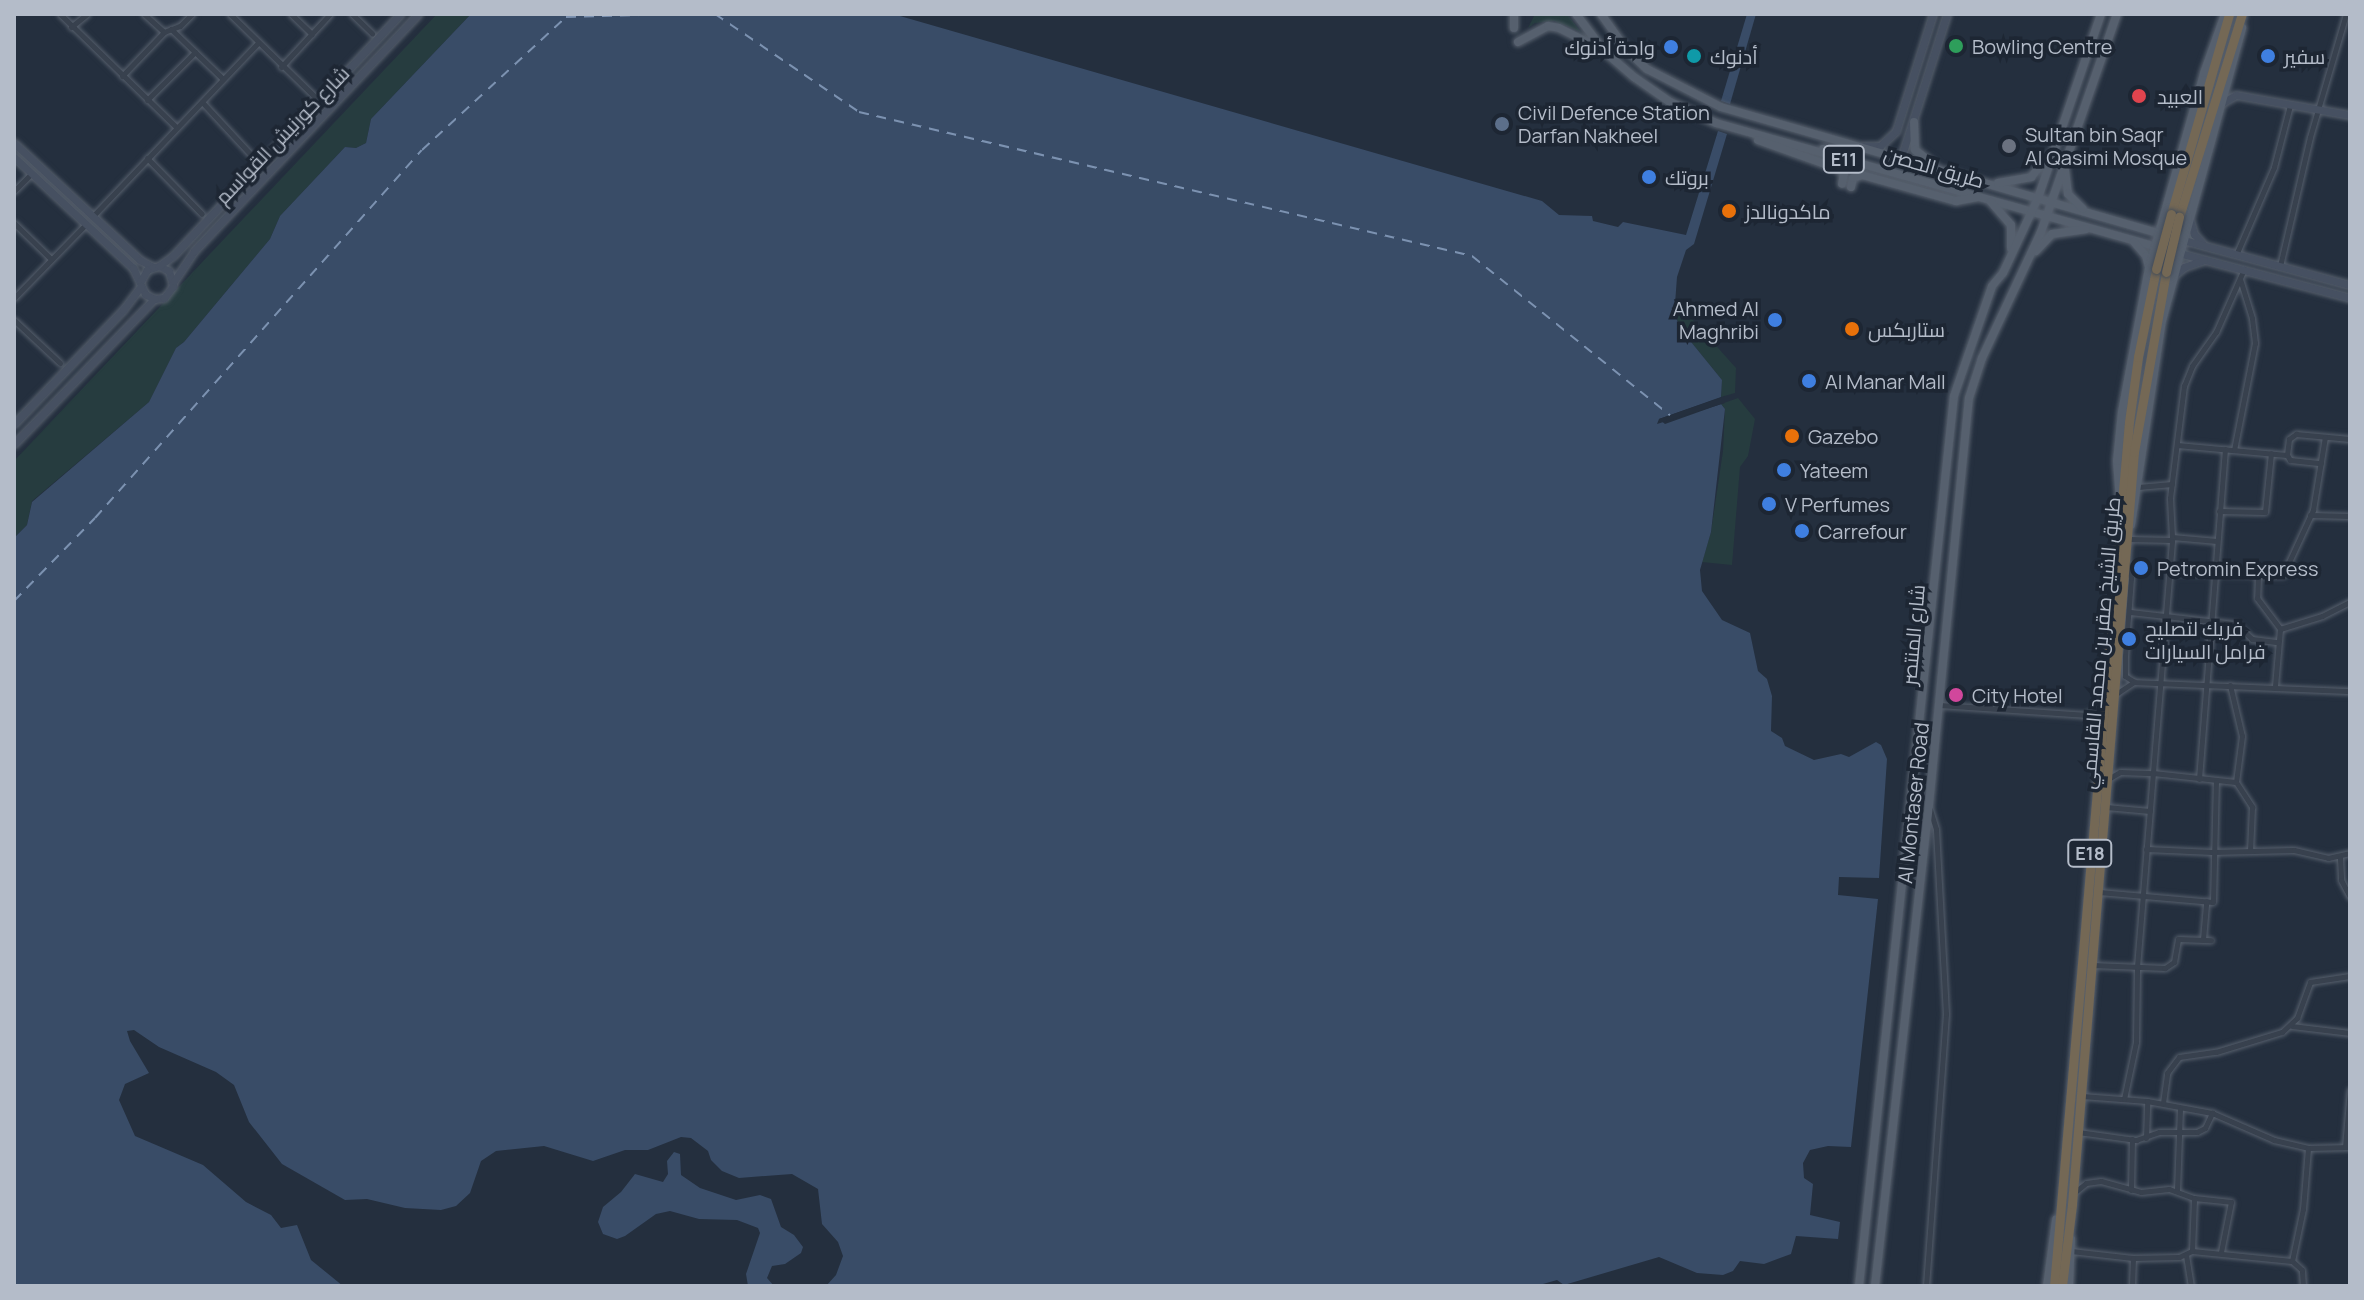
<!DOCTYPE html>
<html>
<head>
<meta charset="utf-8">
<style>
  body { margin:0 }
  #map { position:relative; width:2364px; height:1300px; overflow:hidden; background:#242f3e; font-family:Manrope,Cairo,sans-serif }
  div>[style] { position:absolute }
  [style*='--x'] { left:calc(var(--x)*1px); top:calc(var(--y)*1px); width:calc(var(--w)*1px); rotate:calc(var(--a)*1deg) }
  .green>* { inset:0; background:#263c3f }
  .water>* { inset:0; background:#394c67 }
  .pier>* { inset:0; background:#242f3e }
  .ferry>* { height:2px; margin-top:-1px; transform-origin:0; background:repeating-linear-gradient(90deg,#7c92b1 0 10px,transparent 0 18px) }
  .roads { filter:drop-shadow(0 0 2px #565f6c) drop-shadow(0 0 2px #565f6c) }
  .street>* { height:5px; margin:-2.5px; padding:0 2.5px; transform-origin:2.5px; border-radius:2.5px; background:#38414e }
  .secondary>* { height:7px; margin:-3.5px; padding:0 3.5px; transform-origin:3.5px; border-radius:3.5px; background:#465061 }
  .primary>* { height:8px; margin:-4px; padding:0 4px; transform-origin:4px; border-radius:4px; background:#56606e }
  .highway>* { height:9px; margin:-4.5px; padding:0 4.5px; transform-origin:4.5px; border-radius:4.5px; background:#746855 }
  .bridges { filter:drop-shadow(0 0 2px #434c59) drop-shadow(0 0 2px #434c59) }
  .highway-bridge>* { height:9px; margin:-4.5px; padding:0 4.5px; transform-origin:4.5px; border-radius:4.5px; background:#746855 }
  .dots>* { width:22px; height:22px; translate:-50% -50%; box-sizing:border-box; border:4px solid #1d2633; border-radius:50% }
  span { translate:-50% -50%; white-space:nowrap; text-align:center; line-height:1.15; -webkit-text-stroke:7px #1d2633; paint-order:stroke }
  .shield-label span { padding:2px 6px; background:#1d2633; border:2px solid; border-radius:6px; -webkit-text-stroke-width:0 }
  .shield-label { font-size:18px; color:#b4bcc9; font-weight:700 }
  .poi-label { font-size:20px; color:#b4bcc9 }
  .left { translate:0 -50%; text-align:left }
  .right { translate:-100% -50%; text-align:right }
  .street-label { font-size:20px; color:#b4bcc9 }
  .frame { position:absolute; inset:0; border:16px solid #b4bcc9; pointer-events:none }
</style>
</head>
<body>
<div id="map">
  <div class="green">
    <div style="clip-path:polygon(437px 14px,471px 14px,371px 119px,366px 143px,356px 148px,345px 147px,280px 216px,270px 239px,184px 342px,176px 348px,149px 402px,32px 501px,27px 525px,14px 538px,14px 461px)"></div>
    <div style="clip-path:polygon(1535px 14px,1567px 14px,1581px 32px,1554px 21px,1535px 23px,1528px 28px)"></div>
    <div style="clip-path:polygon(1676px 301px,1736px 368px,1735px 393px,1721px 397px,1722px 380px,1683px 332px,1676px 318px)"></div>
    <div style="clip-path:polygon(1738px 398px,1755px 419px,1748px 456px,1740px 467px,1732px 565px,1702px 562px,1711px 532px,1723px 451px,1725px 409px,1721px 404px)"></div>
  </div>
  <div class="water">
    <div style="clip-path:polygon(471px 14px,893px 14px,1542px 201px,1559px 215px,1592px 216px,1593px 221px,1618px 227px,1623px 222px,1686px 235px,1718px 131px,1727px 134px,1694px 244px,1686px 250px,1677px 277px,1675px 304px,1676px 318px,1683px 332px,1722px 380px,1721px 397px,1659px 419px,1665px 424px,1721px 404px,1725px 409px,1711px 532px,1700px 570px,1702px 591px,1722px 620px,1750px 633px,1758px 671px,1767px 679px,1772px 696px,1771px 731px,1782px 738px,1785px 746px,1814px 760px,1841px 754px,1849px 757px,1876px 742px,1881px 745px,1887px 759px,1879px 878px,1839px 877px,1838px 895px,1878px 899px,1851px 1147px,1828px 1146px,1810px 1150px,1803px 1163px,1804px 1178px,1813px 1184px,1810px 1215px,1840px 1222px,1838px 1239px,1796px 1236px,1791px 1254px,1764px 1264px,1740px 1261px,1733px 1271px,1723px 1275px,1697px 1273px,1659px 1257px,1564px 1285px,1557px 1280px,1536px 1286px,826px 1286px,836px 1275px,843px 1256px,838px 1242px,822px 1224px,818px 1189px,792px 1174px,739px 1178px,722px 1171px,711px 1160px,708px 1151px,691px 1138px,681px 1137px,648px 1150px,625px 1150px,593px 1161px,544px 1146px,496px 1151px,481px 1161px,470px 1193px,456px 1206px,441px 1210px,405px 1208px,367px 1199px,345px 1200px,282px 1164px,249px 1122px,234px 1085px,216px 1072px,159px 1047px,134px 1030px,127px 1031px,130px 1041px,149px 1073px,125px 1084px,119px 1100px,135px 1136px,203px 1165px,246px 1202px,271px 1215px,281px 1228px,297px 1225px,311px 1260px,343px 1286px,14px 1286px,14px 538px,27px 525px,32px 502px,149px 402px,176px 348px,184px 342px,270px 239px,280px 216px,345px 147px,356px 148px,366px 143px,371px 119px)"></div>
    <div style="clip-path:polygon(1747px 14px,1756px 14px,1730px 104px,1721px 101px)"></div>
    <div style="clip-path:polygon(674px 1152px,680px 1154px,681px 1175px,700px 1188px,736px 1200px,760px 1195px,771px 1199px,781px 1227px,794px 1235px,803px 1247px,801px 1253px,785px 1264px,772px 1266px,767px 1278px,774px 1286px,748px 1286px,746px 1274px,760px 1233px,758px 1228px,737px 1220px,699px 1219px,670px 1211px,656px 1214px,625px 1236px,617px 1239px,603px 1234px,598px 1222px,603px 1207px,621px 1192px,635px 1174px,663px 1182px,668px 1174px,667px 1161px)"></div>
  </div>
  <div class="pier">
    <div style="clip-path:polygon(1725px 396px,1725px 403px,1657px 424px,1659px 419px)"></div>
  </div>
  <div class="ferry">
    <div style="--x:715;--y:14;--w:174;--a:34.2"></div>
    <div style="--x:859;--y:112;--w:630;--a:13.22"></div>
    <div style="--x:1472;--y:256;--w:254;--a:38.8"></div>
    <div style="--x:14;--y:601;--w:116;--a:-45.7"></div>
    <div style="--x:95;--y:518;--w:492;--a:-48.4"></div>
    <div style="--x:422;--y:150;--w:196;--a:-42.7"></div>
    <div style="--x:566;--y:17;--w:111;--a:-1.5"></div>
  </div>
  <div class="roads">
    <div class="street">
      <div style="--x:60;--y:14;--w:162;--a:44.2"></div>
      <div style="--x:144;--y:14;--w:27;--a:42"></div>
      <div style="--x:230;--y:14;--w:123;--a:44.3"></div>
      <div style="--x:291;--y:14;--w:29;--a:44"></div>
      <div style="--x:352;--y:14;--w:28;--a:44"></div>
      <div style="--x:71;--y:27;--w:21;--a:-39"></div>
      <div style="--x:171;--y:29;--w:72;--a:43.9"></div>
      <div style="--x:281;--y:67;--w:72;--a:-47.2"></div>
      <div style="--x:122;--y:76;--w:61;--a:-46.3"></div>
      <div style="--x:164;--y:32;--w:17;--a:-21"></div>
      <div style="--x:180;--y:26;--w:17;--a:-45"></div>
      <div style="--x:147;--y:100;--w:68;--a:-45"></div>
      <div style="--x:202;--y:102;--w:76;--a:47.1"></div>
      <div style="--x:147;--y:158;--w:78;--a:45.5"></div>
      <div style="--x:14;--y:191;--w:24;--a:-45"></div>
      <div style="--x:93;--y:216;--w:239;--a:-46.4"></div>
      <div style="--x:14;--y:223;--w:52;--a:44.2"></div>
      <div style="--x:2236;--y:255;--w:96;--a:-66.6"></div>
      <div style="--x:2274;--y:167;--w:64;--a:-75.5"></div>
      <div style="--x:2280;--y:266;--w:132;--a:-76.9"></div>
      <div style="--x:2310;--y:137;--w:128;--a:-73.7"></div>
      <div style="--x:14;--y:298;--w:103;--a:-45.8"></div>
      <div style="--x:14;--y:320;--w:63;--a:43.1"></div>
      <div style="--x:2177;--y:445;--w:110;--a:5.2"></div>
      <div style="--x:2287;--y:455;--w:6;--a:59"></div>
      <div style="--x:2290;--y:460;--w:31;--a:6"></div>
      <div style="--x:2234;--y:450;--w:109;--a:-78.9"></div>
      <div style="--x:2255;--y:343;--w:25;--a:-97"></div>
      <div style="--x:2252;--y:318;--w:41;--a:-107.1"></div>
      <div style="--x:2287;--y:455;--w:16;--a:-83"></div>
      <div style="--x:2289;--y:439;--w:9;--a:-36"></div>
      <div style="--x:2296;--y:434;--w:54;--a:5.3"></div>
      <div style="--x:2138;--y:487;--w:34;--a:-5"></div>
      <div style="--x:2219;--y:511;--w:46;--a:1.2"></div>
      <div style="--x:2265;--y:512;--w:59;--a:-84.2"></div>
      <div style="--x:2310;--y:515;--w:40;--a:1.4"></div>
      <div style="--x:2172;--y:537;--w:45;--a:5.1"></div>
      <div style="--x:2128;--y:539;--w:44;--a:1.3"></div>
      <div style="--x:2170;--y:572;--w:113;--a:1.5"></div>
      <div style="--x:2283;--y:575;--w:72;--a:-65.2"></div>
      <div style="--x:2313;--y:510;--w:74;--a:-80.7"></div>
      <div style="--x:2258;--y:575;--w:23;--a:92"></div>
      <div style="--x:2257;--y:598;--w:39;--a:53"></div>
      <div style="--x:2280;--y:629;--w:57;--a:95"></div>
      <div style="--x:2130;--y:612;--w:107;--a:6.5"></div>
      <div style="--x:2236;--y:624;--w:22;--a:43"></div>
      <div style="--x:2252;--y:639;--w:26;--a:7"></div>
      <div style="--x:2280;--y:629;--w:44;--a:-17.2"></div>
      <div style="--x:2322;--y:616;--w:31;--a:-27"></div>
      <div style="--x:2125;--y:656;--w:78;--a:-85.6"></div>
      <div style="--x:2131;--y:578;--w:16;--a:-104"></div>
      <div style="--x:2125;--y:656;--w:20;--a:90"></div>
      <div style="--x:2125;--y:676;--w:9;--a:32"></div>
      <div style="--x:2230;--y:685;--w:52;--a:76.8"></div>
      <div style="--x:2242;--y:736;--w:46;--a:97.4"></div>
      <div style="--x:2236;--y:782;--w:30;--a:57"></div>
      <div style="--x:2252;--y:807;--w:44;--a:92.6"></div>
      <div style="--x:2116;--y:694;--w:22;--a:-34"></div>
      <div style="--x:2134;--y:682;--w:216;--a:2.4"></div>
      <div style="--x:1939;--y:705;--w:145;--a:3.9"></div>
      <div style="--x:2084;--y:715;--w:11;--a:27"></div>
      <div style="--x:2094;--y:720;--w:11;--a:63"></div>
      <div style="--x:2085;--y:715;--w:19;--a:-25"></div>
      <div style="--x:2108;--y:779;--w:14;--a:-30"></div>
      <div style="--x:2120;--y:772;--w:33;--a:2"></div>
      <div style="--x:2153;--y:773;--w:83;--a:6.2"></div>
      <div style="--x:2199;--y:779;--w:331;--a:-85.5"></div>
      <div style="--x:2106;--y:807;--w:44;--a:5.2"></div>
      <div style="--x:2146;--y:849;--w:66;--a:2.6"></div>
      <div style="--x:2212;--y:852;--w:82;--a:-1.4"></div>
      <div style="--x:2294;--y:850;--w:35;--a:13"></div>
      <div style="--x:2328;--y:858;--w:23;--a:-13"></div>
      <div style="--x:2340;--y:858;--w:22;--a:87"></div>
      <div style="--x:2341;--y:880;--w:19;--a:62"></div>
      <div style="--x:2099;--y:892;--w:114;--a:5"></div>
      <div style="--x:2213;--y:902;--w:120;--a:-88.6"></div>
      <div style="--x:2203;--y:939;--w:38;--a:-85"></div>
      <div style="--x:2092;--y:965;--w:73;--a:2.4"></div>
      <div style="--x:2165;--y:968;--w:11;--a:-34"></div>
      <div style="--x:2174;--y:962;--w:23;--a:-80"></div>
      <div style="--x:2178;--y:939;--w:33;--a:2"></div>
      <div style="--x:2292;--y:1026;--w:58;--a:6.9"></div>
      <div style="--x:2082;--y:1096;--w:65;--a:4.4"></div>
      <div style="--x:2147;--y:1101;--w:66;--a:10.5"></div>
      <div style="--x:2212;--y:1113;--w:68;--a:23.5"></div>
      <div style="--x:2274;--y:1140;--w:35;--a:13"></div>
      <div style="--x:2308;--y:1148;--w:42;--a:-1.4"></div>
      <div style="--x:2124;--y:1099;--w:58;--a:-78.1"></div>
      <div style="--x:2136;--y:1042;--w:75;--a:-89.2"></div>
      <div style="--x:2137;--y:967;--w:431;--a:-85.3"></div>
      <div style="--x:2172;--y:537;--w:39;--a:-93"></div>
      <div style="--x:2170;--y:498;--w:113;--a:-82.9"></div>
      <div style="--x:2184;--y:386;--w:22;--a:-68"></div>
      <div style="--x:2192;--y:366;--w:42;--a:-54.8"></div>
      <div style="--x:2216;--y:332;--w:69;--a:-66"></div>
      <div style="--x:2163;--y:1103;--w:30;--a:-82"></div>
      <div style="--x:2167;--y:1073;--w:20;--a:-53"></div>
      <div style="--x:2179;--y:1057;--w:37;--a:-8"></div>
      <div style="--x:2216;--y:1052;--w:69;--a:-16.9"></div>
      <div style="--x:2282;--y:1032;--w:21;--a:-43"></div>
      <div style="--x:2297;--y:1018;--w:38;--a:-70"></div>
      <div style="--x:2310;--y:982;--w:40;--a:-8.5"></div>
      <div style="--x:2078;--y:1132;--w:59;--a:7.9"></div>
      <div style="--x:2136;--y:1140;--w:24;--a:-19"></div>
      <div style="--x:2159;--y:1132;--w:38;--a:0"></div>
      <div style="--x:2197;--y:1132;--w:9;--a:-27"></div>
      <div style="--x:2205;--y:1128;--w:17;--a:-65"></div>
      <div style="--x:2146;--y:1138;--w:37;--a:-88"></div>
      <div style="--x:2345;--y:1147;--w:57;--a:-85"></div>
      <div style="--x:2131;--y:1190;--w:51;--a:-88.9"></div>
      <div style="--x:2177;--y:1190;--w:81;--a:-87.9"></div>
      <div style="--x:2075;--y:1192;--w:14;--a:-39"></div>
      <div style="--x:2086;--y:1183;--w:15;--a:-8"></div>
      <div style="--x:2101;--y:1181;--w:41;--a:15.4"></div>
      <div style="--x:2141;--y:1192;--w:28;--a:-6"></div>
      <div style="--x:2169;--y:1189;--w:27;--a:20"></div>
      <div style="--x:2194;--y:1198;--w:37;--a:6"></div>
      <div style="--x:2231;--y:1202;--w:51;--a:101.3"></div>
      <div style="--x:2071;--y:1251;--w:62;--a:6.4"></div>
      <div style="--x:2133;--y:1258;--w:46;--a:-1.2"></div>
      <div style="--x:2179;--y:1257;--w:14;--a:-25"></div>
      <div style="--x:2192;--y:1251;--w:100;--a:5.7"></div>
      <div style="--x:2192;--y:1251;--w:53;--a:-87.8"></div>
      <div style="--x:2186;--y:1255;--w:31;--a:81"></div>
      <div style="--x:1926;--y:1286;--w:273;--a:-85.8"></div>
      <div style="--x:1946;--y:1014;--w:185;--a:-93.1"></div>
      <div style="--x:1936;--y:829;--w:21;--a:-107"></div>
      <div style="--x:2132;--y:1286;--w:28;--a:-88"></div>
      <div style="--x:2303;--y:1286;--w:16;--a:-94"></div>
      <div style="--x:2302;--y:1270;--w:13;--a:-138"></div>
      <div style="--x:2292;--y:1261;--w:53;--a:-78.1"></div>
      <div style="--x:2303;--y:1209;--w:61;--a:-85.3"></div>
    </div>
    <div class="secondary">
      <div style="--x:2222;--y:103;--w:16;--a:-30"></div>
      <div style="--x:2236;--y:95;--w:116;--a:10"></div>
      <div style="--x:14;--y:143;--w:172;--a:42.9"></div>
      <div style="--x:140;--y:260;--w:15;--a:28"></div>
      <div style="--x:1864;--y:146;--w:16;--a:0"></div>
      <div style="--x:1880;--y:146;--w:22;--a:-43"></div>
      <div style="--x:1896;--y:131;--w:123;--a:-72.5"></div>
      <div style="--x:14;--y:157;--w:163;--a:43"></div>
      <div style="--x:133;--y:268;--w:29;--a:65"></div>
      <div style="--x:145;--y:294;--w:10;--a:29"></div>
      <div style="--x:154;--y:299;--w:10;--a:-6"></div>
      <div style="--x:164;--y:298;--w:15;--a:-53"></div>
      <div style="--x:173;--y:286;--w:16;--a:-105"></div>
      <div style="--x:169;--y:271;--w:11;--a:-153"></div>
      <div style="--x:159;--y:266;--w:13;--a:162"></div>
      <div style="--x:147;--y:270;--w:13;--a:119"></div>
      <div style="--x:1901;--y:158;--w:151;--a:-72.3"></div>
      <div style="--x:2190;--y:220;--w:15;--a:74"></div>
      <div style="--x:2194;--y:234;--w:12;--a:48"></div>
      <div style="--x:2183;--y:240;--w:173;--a:15.1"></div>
      <div style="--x:2179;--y:253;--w:177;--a:14.7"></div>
      <div style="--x:159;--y:266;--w:17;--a:-36"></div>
      <div style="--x:173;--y:256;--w:332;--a:-46.8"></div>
      <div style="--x:2173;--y:276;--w:14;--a:-39"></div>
      <div style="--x:2184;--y:267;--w:21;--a:-19"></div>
      <div style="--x:174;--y:281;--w:36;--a:-56"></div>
      <div style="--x:194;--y:251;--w:326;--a:-46.6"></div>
      <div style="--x:14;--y:424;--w:158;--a:-46.3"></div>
      <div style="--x:123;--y:310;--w:30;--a:-53"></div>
      <div style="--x:14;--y:444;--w:202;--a:-46"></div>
    </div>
    <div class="primary">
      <div style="--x:1514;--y:14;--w:14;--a:90"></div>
      <div style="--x:1576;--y:14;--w:46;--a:52.9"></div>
      <div style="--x:1604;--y:51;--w:40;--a:41"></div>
      <div style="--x:1634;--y:77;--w:44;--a:34.8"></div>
      <div style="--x:1670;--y:102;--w:51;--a:24.5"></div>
      <div style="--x:1716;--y:123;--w:481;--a:15.7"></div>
      <div style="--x:1601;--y:14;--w:43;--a:54.5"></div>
      <div style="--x:1626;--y:49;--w:29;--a:44"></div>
      <div style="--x:1647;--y:69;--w:83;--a:27.2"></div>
      <div style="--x:1721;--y:107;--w:481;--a:16.1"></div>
      <div style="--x:1518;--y:42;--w:34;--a:-28"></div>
      <div style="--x:1548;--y:26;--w:11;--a:10"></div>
      <div style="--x:1559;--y:28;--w:45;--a:26.6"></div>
      <div style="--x:1914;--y:122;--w:28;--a:88"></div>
      <div style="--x:1915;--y:150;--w:23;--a:38"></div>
      <div style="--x:1758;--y:140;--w:86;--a:19.7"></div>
      <div style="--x:1839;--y:169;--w:7;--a:45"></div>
      <div style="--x:1844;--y:174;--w:10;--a:101"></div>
      <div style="--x:1823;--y:149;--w:30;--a:14"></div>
      <div style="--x:2065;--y:170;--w:24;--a:83"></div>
      <div style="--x:2068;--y:194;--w:21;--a:45"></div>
      <div style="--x:1998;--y:183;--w:34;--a:-10"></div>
      <div style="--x:2031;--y:177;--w:28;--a:-49"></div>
      <div style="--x:1851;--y:187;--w:9;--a:-77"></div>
      <div style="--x:1853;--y:178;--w:9;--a:-18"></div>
      <div style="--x:1862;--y:175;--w:98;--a:15.5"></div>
      <div style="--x:1956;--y:201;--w:22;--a:-10"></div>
      <div style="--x:1991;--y:202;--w:30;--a:49"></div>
      <div style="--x:2011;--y:225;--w:23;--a:90"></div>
      <div style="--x:2134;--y:242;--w:18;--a:49"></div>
      <div style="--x:2146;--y:256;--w:11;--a:75"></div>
      <div style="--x:2036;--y:251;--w:23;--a:-47"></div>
      <div style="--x:2052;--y:234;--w:34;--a:-8"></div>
      <div style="--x:2120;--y:501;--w:40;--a:-94.3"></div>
      <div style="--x:2117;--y:461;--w:49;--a:-84.2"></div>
      <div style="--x:2122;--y:412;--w:147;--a:-79.4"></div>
      <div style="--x:2149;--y:268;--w:203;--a:-74.2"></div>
      <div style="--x:2204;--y:73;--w:63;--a:-70.4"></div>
      <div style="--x:2131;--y:525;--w:206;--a:-81.4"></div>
      <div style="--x:2162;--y:321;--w:304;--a:-74.7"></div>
      <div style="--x:1859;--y:1286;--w:895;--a:-83.91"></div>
      <div style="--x:1954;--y:396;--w:116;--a:-70.9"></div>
      <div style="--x:1992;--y:286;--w:17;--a:-50"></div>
      <div style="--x:2003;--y:273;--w:83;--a:-65"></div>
      <div style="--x:2038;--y:198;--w:194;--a:-71.1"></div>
      <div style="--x:1875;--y:1286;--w:484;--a:-83.6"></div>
      <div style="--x:1929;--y:805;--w:409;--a:-84.4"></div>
      <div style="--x:1969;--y:398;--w:42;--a:-72"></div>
      <div style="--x:1982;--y:358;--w:139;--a:-64.9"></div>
      <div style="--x:2041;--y:232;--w:231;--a:-70.8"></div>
      <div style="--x:2047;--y:1286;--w:67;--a:-82.2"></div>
      <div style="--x:2069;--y:1286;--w:47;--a:-87.6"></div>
    </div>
    <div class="highway">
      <div style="--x:2171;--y:214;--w:208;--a:-73.8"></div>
      <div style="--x:2179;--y:217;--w:213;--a:-72.8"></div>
      <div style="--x:2054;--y:1286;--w:867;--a:-85.04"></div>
      <div style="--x:2129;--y:422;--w:66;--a:-82.1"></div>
      <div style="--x:2138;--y:357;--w:90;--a:-78.4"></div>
      <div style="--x:2062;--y:1286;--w:83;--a:-83"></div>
      <div style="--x:2072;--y:1204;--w:755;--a:-85.29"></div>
      <div style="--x:2134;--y:452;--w:183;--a:-79.9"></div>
    </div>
  </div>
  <div class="bridges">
    <div class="highway-bridge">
      <div style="--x:2156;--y:269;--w:57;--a:-74.7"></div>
      <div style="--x:2166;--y:272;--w:57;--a:-76.7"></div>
    </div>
  </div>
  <div class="dots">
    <div style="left:1956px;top:46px;background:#2e9e5b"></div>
    <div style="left:1671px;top:47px;background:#3f7fe0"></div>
    <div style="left:1694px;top:56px;background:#0f9aa8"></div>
    <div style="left:2268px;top:56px;background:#3f7fe0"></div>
    <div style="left:2139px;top:96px;background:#e0444e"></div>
    <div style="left:1502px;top:124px;background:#5c6f8a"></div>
    <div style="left:2009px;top:146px;background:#6b7280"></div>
    <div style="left:1649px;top:177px;background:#3f7fe0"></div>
    <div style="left:1729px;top:211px;background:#e8710a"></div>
    <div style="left:1775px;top:320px;background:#3f7fe0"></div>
    <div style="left:1852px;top:329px;background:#e8710a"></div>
    <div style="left:1809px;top:381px;background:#3f7fe0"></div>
    <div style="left:1792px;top:436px;background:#e8710a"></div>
    <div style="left:1784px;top:470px;background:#3f7fe0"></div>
    <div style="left:1769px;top:504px;background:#3f7fe0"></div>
    <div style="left:1802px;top:531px;background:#3f7fe0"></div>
    <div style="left:2141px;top:568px;background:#3f7fe0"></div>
    <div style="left:2129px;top:639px;background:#3f7fe0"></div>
    <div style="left:1956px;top:695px;background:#d1479c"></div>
  </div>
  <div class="shield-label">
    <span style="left:1844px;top:159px">E11</span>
    <span style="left:2090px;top:853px">E18</span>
  </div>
  <div class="poi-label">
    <span class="left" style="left:1972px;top:46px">Bowling Centre</span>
    <span class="right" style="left:1655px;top:47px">واحة أدنوك</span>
    <span class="left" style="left:1710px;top:56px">أدنوك</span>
    <span class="left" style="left:2284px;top:56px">سفير</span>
    <span class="left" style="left:2157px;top:96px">العبيد</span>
    <span class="left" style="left:1518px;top:124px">Civil Defence Station<br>Darfan Nakheel</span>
    <span class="left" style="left:2025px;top:146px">Sultan bin Saqr<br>Al Qasimi Mosque</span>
    <span class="left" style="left:1665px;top:177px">بروتك</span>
    <span class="left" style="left:1745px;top:211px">ماكدونالدز</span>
    <span class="right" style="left:1759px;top:320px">Ahmed Al<br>Maghribi</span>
    <span class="left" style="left:1868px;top:329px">ستاربكس</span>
    <span class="left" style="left:1825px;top:381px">Al Manar Mall</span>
    <span class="left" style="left:1808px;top:436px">Gazebo</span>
    <span class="left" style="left:1800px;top:470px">Yateem</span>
    <span class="left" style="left:1785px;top:504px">V Perfumes</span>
    <span class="left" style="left:1818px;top:531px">Carrefour</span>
    <span class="left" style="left:2157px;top:568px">Petromin Express</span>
    <span class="left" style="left:2145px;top:640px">فريك لتصليح<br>فرامل السيارات</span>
    <span class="left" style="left:1972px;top:695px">City Hotel</span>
  </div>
  <div class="street-label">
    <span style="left:282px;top:135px;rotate:-46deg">شارع كورنيش القواسم</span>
    <span style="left:1934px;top:167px;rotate:16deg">طريق الحصن</span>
    <span style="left:1913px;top:635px;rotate:-85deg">شارع المنتصر</span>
    <span style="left:2100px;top:643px;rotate:-85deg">طريق الشيخ صقر بن محمد القاسمي</span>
    <span style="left:1913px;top:803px;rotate:-84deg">Al Montaser Road</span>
  </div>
  <div class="frame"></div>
</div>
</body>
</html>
